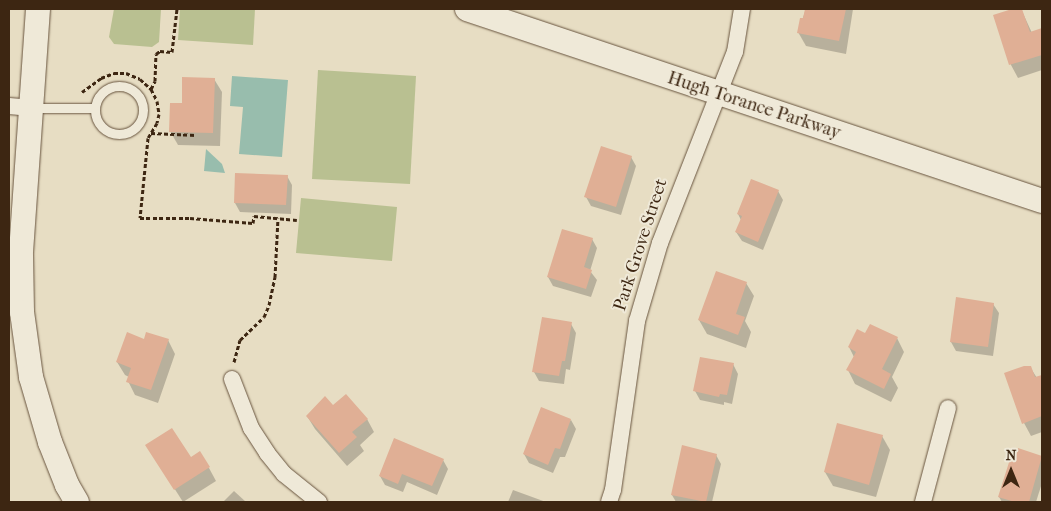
<!DOCTYPE html>
<html>
<head>
<meta charset="utf-8">
<style>
  body { margin:0 }
  #map { position:relative; width:1051px; height:511px; overflow:hidden; background:#e7ddc3; font-family:"IM FELL French Canon",serif }
  div>[style] { position:absolute }
  [style*='--x'] { left:calc(var(--x)*1px); top:calc(var(--y)*1px); width:calc(var(--w)*1px); rotate:calc(var(--a)*1deg) }
  .green>* { inset:0; background:#b9c091 }
  .water>* { inset:0; background:#98bdad }
  .shadow>* { inset:0; background:#0003 }
  .building>* { inset:0; background:#e0af95 }
  .path>* { height:3px; margin-top:-1.5px; transform-origin:0; background:repeating-linear-gradient(90deg,#3d2612 0 4px,transparent 0 6.5px) }
  .roads { filter:drop-shadow(0 0 1px #68543e) drop-shadow(0 0 1px #68543e) }
  .lane>* { height:9px; margin:-4.5px; padding:0 4.5px; transform-origin:4.5px; border-radius:4.5px; background:#efe9d8 }
  .lane>.ring { margin:-4.5px; padding:0; box-sizing:content-box; background:none; border:9px solid #efe9d8; border-radius:50% }
  .street>* { height:16px; margin:-8px; padding:0 8px; transform-origin:8px; border-radius:8px; background:#efe9d8 }
  .secondary>* { height:24px; margin:-12px; padding:0 12px; transform-origin:12px; border-radius:12px; background:#efe9d8 }
  span { translate:-50% -50%; white-space:nowrap; text-align:center; line-height:1.15; -webkit-text-stroke:4px #efe9d8; paint-order:stroke }
  .street-label { font-size:18px; color:#3d2612 }
  .frame { position:absolute; inset:0; border:10px solid #3d2612; pointer-events:none }
  .north { position:absolute; left:986px; top:446px; width:50px; height:50px; -webkit-text-stroke:4px #efe9d8; paint-order:stroke; rotate:0deg; font-size:14px; font-weight:700; line-height:20px; text-align:center; color:#3d2612 }
  .north::after { content:''; display:block; margin:auto; width:18px; height:22px; background:#3d2612; clip-path:polygon(50% 0,100% 100%,50% 72%,0 100%) }
</style>
</head>
<body>
<div id="map">
  <div class="green">
    <div style="clip-path:polygon(114px 9px,161px 9px,159px 42px,152px 47px,114px 44px,109px 37px)"></div>
    <div style="clip-path:polygon(180px 9px,255px 9px,253px 45px,178px 40px)"></div>
    <div style="clip-path:polygon(318px 70px,416px 76px,410px 184px,312px 179px)"></div>
    <div style="clip-path:polygon(301px 198px,397px 207px,392px 261px,296px 253px)"></div>
  </div>
  <div class="water">
    <div style="clip-path:polygon(232px 76px,288px 80px,282px 157px,239px 154px,243px 107px,230px 106px)"></div>
    <div style="clip-path:polygon(206px 149px,222px 164px,225px 173px,204px 171px)"></div>
  </div>
  <div class="shadow">
    <div style="clip-path:polygon(806px 9px,853px 9px,846px 54px,806px 46px,798px 32px)"></div>
    <div style="clip-path:polygon(1016px 9px,1021px 9px,1032px 33px,1042px 29px,1042px 70px,1018px 78px,1011px 65px,994px 16px)"></div>
    <div style="clip-path:polygon(214px 79px,222px 92px,220px 146px,178px 145px,170px 131px,183px 104px)"></div>
    <div style="clip-path:polygon(631px 157px,636px 166px,621px 215px,591px 206px,586px 197px)"></div>
    <div style="clip-path:polygon(287px 176px,292px 185px,291px 214px,240px 212px,235px 203px)"></div>
    <div style="clip-path:polygon(778px 191px,783px 200px,763px 250px,742px 241px,736px 232px,741px 220px,738px 214px)"></div>
    <div style="clip-path:polygon(592px 239px,597px 248px,590px 271px,597px 280px,591px 297px,553px 286px,548px 277px)"></div>
    <div style="clip-path:polygon(746px 283px,754px 296px,745px 321px,751px 332px,746px 348px,707px 334px,699px 320px)"></div>
    <div style="clip-path:polygon(993px 304px,999px 313px,993px 356px,956px 351px,951px 342px)"></div>
    <div style="clip-path:polygon(571px 324px,576px 333px,570px 370px,566px 369px,564px 384px,539px 381px,534px 372px)"></div>
    <div style="clip-path:polygon(866px 334px,897px 338px,904px 352px,892px 377px,898px 388px,891px 402px,855px 384px,848px 370px,854px 357px,849px 347px)"></div>
    <div style="clip-path:polygon(145px 340px,168px 340px,175px 354px,158px 403px,135px 395px,128px 381px,129px 377px,125px 375px,117px 362px)"></div>
    <div style="clip-path:polygon(733px 364px,738px 374px,732px 404px,724px 402px,724px 405px,700px 400px,695px 391px)"></div>
    <div style="clip-path:polygon(1030px 367px,1037px 378px,1042px 376px,1042px 432px,1031px 436px,1024px 423px)"></div>
    <div style="clip-path:polygon(332px 407px,367px 419px,374px 432px,360px 445px,364px 451px,347px 466px,315px 429px,307px 416px)"></div>
    <div style="clip-path:polygon(571px 420px,576px 429px,565px 457px,560px 457px,553px 473px,529px 463px,524px 454px)"></div>
    <div style="clip-path:polygon(838px 425px,882px 436px,890px 450px,876px 497px,833px 486px,825px 472px)"></div>
    <div style="clip-path:polygon(683px 447px,716px 455px,721px 464px,712px 502px,676px 502px,672px 495px)"></div>
    <div style="clip-path:polygon(1019px 450px,1042px 457px,1042px 483px,1036px 502px,1002px 502px,999px 497px)"></div>
    <div style="clip-path:polygon(155px 458px,190px 459px,209px 468px,216px 481px,183px 502px)"></div>
    <div style="clip-path:polygon(443px 460px,448px 469px,437px 495px,407px 482px,403px 492px,385px 485px,380px 476px)"></div>
    <div style="clip-path:polygon(513px 490px,546px 502px,508px 502px)"></div>
    <div style="clip-path:polygon(234px 491px,246px 502px,223px 502px)"></div>
  </div>
  <div class="building">
    <div style="clip-path:polygon(805px 9px,846px 9px,839px 41px,797px 33px,800px 18px,803px 18px)"></div>
    <div style="clip-path:polygon(1012px 9px,1022px 9px,1030px 32px,1042px 28px,1042px 55px,1009px 65px,993px 15px)"></div>
    <div style="clip-path:polygon(182px 77px,215px 78px,213px 133px,169px 132px,170px 103px,182px 103px)"></div>
    <div style="clip-path:polygon(601px 146px,632px 156px,616px 207px,584px 197px)"></div>
    <div style="clip-path:polygon(235px 173px,288px 175px,286px 205px,234px 203px)"></div>
    <div style="clip-path:polygon(751px 179px,779px 190px,758px 242px,735px 232px,742px 216px,737px 214px)"></div>
    <div style="clip-path:polygon(562px 229px,593px 238px,584px 267px,592px 270px,586px 289px,547px 277px)"></div>
    <div style="clip-path:polygon(716px 271px,747px 282px,736px 314px,745px 317px,738px 335px,698px 320px)"></div>
    <div style="clip-path:polygon(956px 297px,994px 303px,988px 347px,950px 342px)"></div>
    <div style="clip-path:polygon(542px 317px,572px 322px,565px 361px,562px 361px,559px 376px,532px 372px)"></div>
    <div style="clip-path:polygon(870px 324px,898px 337px,882px 369px,891px 374px,884px 389px,846px 370px,856px 352px,848px 347px,857px 329px,865px 333px)"></div>
    <div style="clip-path:polygon(127px 332px,144px 339px,146px 332px,169px 339px,151px 390px,126px 382px,131px 368px,116px 362px)"></div>
    <div style="clip-path:polygon(700px 357px,734px 363px,727px 395px,720px 394px,719px 397px,693px 391px)"></div>
    <div style="clip-path:polygon(1024px 366px,1031px 366px,1035px 377px,1042px 375px,1042px 416px,1022px 424px,1004px 373px)"></div>
    <div style="clip-path:polygon(346px 394px,368px 419px,352px 432px,357px 437px,339px 453px,306px 416px,325px 396px,333px 405px)"></div>
    <div style="clip-path:polygon(541px 407px,571px 419px,560px 449px,555px 448px,548px 465px,523px 454px)"></div>
    <div style="clip-path:polygon(837px 423px,883px 435px,869px 485px,824px 472px)"></div>
    <div style="clip-path:polygon(172px 428px,191px 457px,200px 451px,210px 467px,174px 490px,145px 445px)"></div>
    <div style="clip-path:polygon(394px 438px,444px 459px,432px 486px,402px 474px,398px 484px,379px 476px)"></div>
    <div style="clip-path:polygon(682px 445px,717px 454px,706px 502px,671px 495px)"></div>
    <div style="clip-path:polygon(1018px 448px,1042px 456px,1029px 502px,1015px 502px,998px 497px,1011px 456px,1015px 457px)"></div>
  </div>
  <div class="path">
    <div style="--x:151;--y:89;--w:9;--a:-63"></div>
    <div style="--x:155;--y:81;--w:27;--a:-88"></div>
    <div style="--x:156;--y:54;--w:5;--a:-37"></div>
    <div style="--x:160;--y:51;--w:12;--a:5"></div>
    <div style="--x:172;--y:52;--w:43;--a:-83.4"></div>
    <div style="--x:82;--y:92;--w:24;--a:-36"></div>
    <div style="--x:101;--y:78;--w:14;--a:-21"></div>
    <div style="--x:114;--y:73;--w:12;--a:0"></div>
    <div style="--x:126;--y:73;--w:15;--a:23"></div>
    <div style="--x:140;--y:79;--w:15;--a:42"></div>
    <div style="--x:151;--y:89;--w:13;--a:63"></div>
    <div style="--x:157;--y:101;--w:13;--a:81"></div>
    <div style="--x:159;--y:114;--w:9;--a:103"></div>
    <div style="--x:157;--y:123;--w:17;--a:121"></div>
    <div style="--x:148;--y:138;--w:80;--a:95.7"></div>
    <div style="--x:140;--y:218;--w:50;--a:0"></div>
    <div style="--x:190;--y:218;--w:63;--a:4.5"></div>
    <div style="--x:253;--y:223;--w:7;--a:-82"></div>
    <div style="--x:254;--y:216;--w:43;--a:5.3"></div>
    <div style="--x:151;--y:133;--w:45;--a:2.5"></div>
    <div style="--x:234;--y:362;--w:23;--a:-75"></div>
    <div style="--x:240;--y:340;--w:33;--a:-44"></div>
    <div style="--x:264;--y:317;--w:13;--a:-67"></div>
    <div style="--x:269;--y:305;--w:29;--a:-78"></div>
    <div style="--x:275;--y:277;--w:59;--a:-87.1"></div>
  </div>
  <div class="roads">
    <div class="lane">
      <div class="ring" style="left:95px;top:86px;width:39px;height:39px"></div>
      <div style="--x:32;--y:108;--w:62;--a:0"></div>
    </div>
    <div class="street">
      <div style="--x:9;--y:106;--w:23;--a:5"></div>
      <div style="--x:232;--y:379;--w:53;--a:68.8"></div>
      <div style="--x:251;--y:428;--w:30;--a:57"></div>
      <div style="--x:267;--y:453;--w:27;--a:51"></div>
      <div style="--x:284;--y:474;--w:45;--a:38.7"></div>
      <div style="--x:609;--y:502;--w:13;--a:-72"></div>
      <div style="--x:613;--y:490;--w:171;--a:-81.9"></div>
      <div style="--x:637;--y:321;--w:81;--a:-73.6"></div>
      <div style="--x:660;--y:243;--w:205;--a:-68.6"></div>
      <div style="--x:735;--y:52;--w:44;--a:-80.8"></div>
      <div style="--x:923;--y:502;--w:97;--a:-75.1"></div>
    </div>
    <div class="secondary">
      <div style="--x:38;--y:9;--w:247;--a:94"></div>
      <div style="--x:21;--y:255;--w:57;--a:89"></div>
      <div style="--x:22;--y:312;--w:66;--a:82.1"></div>
      <div style="--x:31;--y:377;--w:68;--a:73.7"></div>
      <div style="--x:50;--y:442;--w:46;--a:68.4"></div>
      <div style="--x:67;--y:485;--w:20;--a:60"></div>
      <div style="--x:467;--y:9;--w:606;--a:18.46"></div>
    </div>
  </div>
  <div class="street-label">
    <span style="left:754px;top:106px;rotate:18deg">Hugh Torance Parkway</span>
    <span style="left:641px;top:245px;rotate:-72deg">Park Grove Street</span>
  </div>
  <div class="frame"></div>
  <div class="north">N</div>
</div>
</body>
</html>
